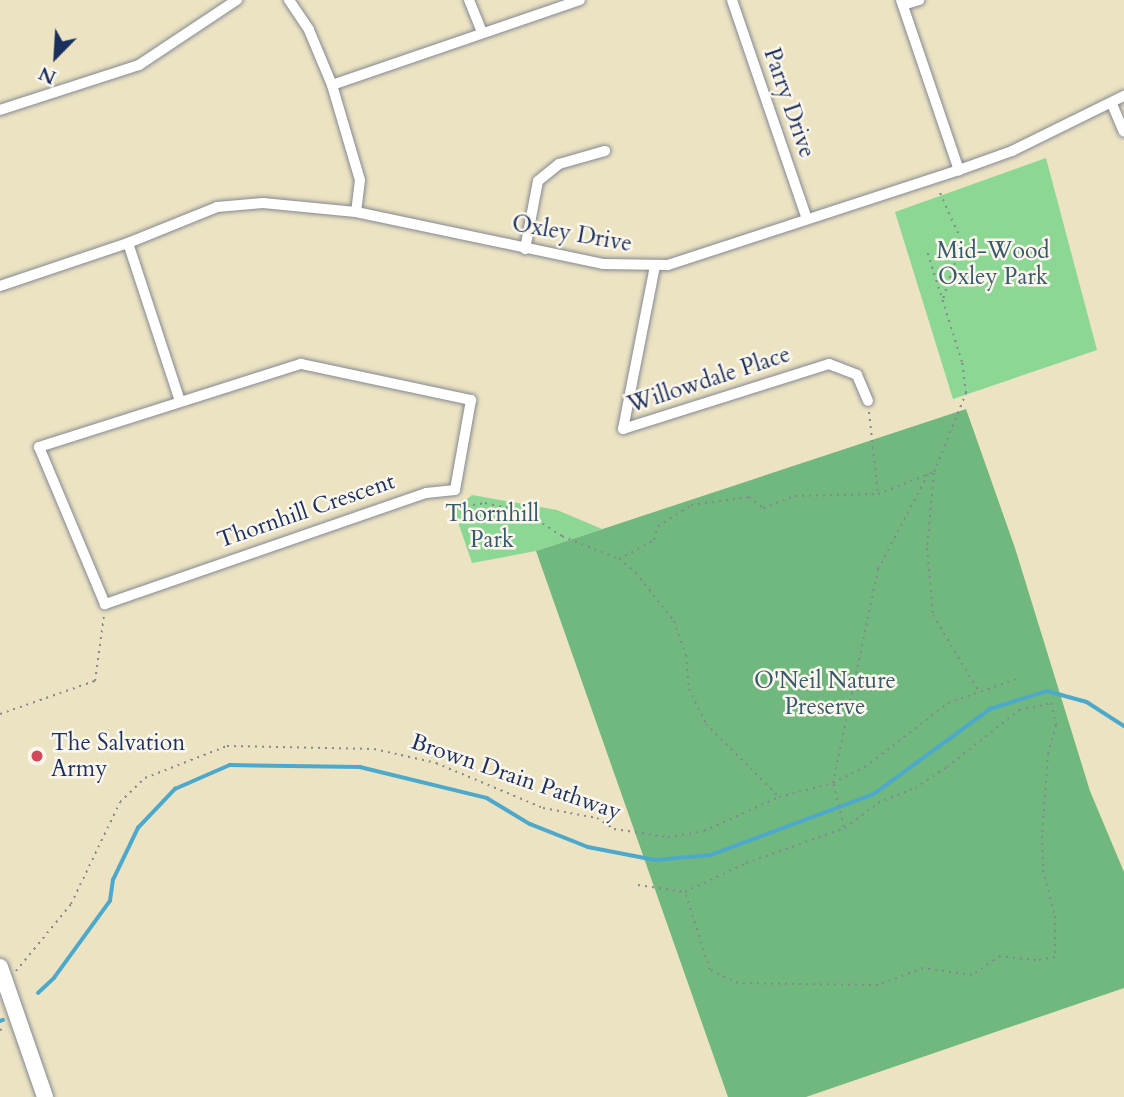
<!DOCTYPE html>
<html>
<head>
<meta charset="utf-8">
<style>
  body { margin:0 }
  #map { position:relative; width:1124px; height:1097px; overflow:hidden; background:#ece3c3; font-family:Cardo,serif }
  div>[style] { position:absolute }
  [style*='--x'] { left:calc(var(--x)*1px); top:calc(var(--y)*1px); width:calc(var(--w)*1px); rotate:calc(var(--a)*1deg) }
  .green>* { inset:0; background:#8cd794 }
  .forest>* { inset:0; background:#71b87e }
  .stream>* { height:3.5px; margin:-1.75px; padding:0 1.75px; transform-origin:1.75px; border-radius:1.75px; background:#4da9cb }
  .path>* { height:2px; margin-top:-1px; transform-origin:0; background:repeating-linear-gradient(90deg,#848990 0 2px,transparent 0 7px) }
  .roads { filter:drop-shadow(0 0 2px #848990) drop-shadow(0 0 2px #848990) }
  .street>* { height:10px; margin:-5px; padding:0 5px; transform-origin:5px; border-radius:5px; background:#fff }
  .secondary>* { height:16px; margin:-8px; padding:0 8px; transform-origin:8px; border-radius:8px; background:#fff }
  .dots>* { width:19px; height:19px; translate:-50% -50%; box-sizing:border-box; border:4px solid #fbf7ec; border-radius:50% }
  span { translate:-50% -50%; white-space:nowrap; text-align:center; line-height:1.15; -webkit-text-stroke:5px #fbf7ec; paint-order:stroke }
  .street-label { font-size:23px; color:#1b2f5e }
  .park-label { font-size:23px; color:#37596c }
  .poi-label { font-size:23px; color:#1b2f5e }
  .left { translate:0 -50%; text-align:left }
  .north { position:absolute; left:21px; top:21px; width:70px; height:70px; -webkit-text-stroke:5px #fbf7ec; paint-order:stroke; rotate:204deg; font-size:19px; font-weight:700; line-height:28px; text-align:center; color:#1b2f5e }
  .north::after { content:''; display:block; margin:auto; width:24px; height:32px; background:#1b2f5e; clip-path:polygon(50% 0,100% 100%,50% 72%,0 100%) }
</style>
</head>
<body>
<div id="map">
  <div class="green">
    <div style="clip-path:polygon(1046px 158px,1097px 350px,953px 399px,895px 212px)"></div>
    <div style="clip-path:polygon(472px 495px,557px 510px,602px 529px,536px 551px,472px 563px,454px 510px)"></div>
  </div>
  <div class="forest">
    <div style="clip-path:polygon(966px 409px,1015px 548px,1090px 791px,1124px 872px,1124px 988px,806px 1097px,728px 1097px,536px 551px)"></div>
  </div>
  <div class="stream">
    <div style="--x:38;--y:993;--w:22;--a:-43"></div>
    <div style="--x:54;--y:978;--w:95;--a:-54"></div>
    <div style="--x:110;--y:901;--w:21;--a:-82"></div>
    <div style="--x:113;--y:880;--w:58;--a:-64.3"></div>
    <div style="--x:138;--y:828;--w:54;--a:-46.5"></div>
    <div style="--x:175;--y:789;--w:60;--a:-23.6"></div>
    <div style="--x:230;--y:765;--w:130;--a:0.9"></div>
    <div style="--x:360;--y:767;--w:131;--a:13.7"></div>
    <div style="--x:487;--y:798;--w:50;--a:31.2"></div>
    <div style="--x:530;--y:824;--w:62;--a:21.6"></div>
    <div style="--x:588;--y:847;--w:68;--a:11"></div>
    <div style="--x:655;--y:860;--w:56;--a:-5.1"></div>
    <div style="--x:711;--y:855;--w:174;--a:-20.5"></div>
    <div style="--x:874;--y:794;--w:144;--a:-36.2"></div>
    <div style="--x:990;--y:709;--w:60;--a:-17.5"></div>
    <div style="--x:1047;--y:691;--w:41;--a:15.4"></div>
    <div style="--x:1087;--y:702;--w:44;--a:33"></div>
    <div style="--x:0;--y:1021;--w:3;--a:-18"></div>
  </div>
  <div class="path">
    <div style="--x:940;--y:193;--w:61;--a:65.9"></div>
    <div style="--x:965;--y:249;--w:11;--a:139"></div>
    <div style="--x:957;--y:256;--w:48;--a:108.1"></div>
    <div style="--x:869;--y:412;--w:81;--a:83.7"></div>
    <div style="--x:934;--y:473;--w:75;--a:95.3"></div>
    <div style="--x:927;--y:548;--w:67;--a:84.9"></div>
    <div style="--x:933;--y:615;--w:87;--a:59"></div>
    <div style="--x:462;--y:500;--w:7;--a:56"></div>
    <div style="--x:466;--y:506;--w:19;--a:-9"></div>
    <div style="--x:485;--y:503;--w:41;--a:12.7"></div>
    <div style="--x:525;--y:512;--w:44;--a:33"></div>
    <div style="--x:562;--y:536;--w:61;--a:22"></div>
    <div style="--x:619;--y:559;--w:22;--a:39"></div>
    <div style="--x:636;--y:573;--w:61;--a:51.6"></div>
    <div style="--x:674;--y:621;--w:36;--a:71"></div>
    <div style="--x:686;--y:655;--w:34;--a:85"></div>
    <div style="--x:689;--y:689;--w:39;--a:64"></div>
    <div style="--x:706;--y:724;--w:103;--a:45"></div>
    <div style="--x:619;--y:559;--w:40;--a:-28"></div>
    <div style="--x:654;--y:540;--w:15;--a:-74"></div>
    <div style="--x:658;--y:526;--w:39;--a:-32"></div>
    <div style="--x:691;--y:505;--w:59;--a:-7.9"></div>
    <div style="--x:749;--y:497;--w:18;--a:38"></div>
    <div style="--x:763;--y:508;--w:34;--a:-21"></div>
    <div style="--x:795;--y:496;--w:83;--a:-1.4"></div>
    <div style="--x:878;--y:494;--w:60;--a:-21.4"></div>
    <div style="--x:934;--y:472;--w:85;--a:-67.9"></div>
    <div style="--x:966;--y:393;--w:31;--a:-97"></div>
    <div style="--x:962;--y:362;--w:116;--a:-107.5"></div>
    <div style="--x:0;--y:714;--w:101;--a:-19.2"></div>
    <div style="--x:95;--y:681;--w:67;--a:-82.2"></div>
    <div style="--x:844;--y:827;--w:45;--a:-104"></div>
    <div style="--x:833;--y:783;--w:219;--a:-78.1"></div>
    <div style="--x:878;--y:569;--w:107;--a:-62.2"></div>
    <div style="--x:638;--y:885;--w:48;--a:8.5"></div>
    <div style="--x:685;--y:892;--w:68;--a:-25.4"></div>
    <div style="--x:746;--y:863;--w:105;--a:-19.5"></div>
    <div style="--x:845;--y:828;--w:41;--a:-37.1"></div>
    <div style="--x:878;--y:803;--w:40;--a:-22"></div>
    <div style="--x:915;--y:788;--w:38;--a:-33"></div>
    <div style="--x:947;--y:767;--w:92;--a:-38.4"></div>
    <div style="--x:1019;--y:710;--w:33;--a:-12"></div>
    <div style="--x:1051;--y:703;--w:23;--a:77"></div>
    <div style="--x:1056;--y:725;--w:29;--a:106"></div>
    <div style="--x:1048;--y:753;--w:83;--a:94.1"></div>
    <div style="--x:1042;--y:836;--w:34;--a:88"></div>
    <div style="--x:1043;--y:870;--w:48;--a:75.4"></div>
    <div style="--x:1055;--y:916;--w:41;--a:90"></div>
    <div style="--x:1055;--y:957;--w:19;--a:171"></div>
    <div style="--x:1036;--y:960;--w:36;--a:-174"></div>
    <div style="--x:1000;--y:956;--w:34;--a:146"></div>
    <div style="--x:972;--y:975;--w:49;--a:-171.9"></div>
    <div style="--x:923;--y:968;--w:48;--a:159.3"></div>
    <div style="--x:878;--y:985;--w:140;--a:-179.2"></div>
    <div style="--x:738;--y:983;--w:31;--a:-155"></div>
    <div style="--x:710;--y:970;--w:82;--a:-107.8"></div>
    <div style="--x:16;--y:971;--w:87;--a:-50.6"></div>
    <div style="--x:71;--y:904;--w:113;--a:-64.3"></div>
    <div style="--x:120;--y:802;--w:35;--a:-44"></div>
    <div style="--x:145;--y:778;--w:88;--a:-21.3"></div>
    <div style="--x:227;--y:746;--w:147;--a:1.2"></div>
    <div style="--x:374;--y:749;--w:64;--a:12.7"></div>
    <div style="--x:436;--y:763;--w:116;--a:22.8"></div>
    <div style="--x:543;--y:808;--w:55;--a:10.5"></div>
    <div style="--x:597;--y:818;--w:20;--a:33"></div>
    <div style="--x:614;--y:829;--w:55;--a:8.4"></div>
    <div style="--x:668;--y:837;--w:36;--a:-9"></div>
    <div style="--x:704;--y:831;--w:82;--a:-24.4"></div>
    <div style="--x:779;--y:797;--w:56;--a:-14.5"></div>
    <div style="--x:833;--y:783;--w:36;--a:-27"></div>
    <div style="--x:865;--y:767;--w:105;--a:-37.6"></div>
    <div style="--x:948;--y:703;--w:72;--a:-19.4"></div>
    <div style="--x:0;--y:1030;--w:7;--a:-27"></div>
  </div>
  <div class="roads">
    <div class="street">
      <div style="--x:289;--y:0;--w:36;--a:56"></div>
      <div style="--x:309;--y:30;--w:60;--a:67.3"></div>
      <div style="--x:332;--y:85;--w:99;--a:73.6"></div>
      <div style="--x:360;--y:180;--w:32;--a:97"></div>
      <div style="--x:469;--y:0;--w:35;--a:68"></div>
      <div style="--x:732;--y:0;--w:231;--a:71.1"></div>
      <div style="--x:901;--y:0;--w:180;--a:71.2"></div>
      <div style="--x:903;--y:5;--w:17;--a:-17"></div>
      <div style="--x:332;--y:85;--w:262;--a:-18.9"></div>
      <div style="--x:1112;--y:104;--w:30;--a:67"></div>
      <div style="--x:0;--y:110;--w:146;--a:-17.9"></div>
      <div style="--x:139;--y:65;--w:118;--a:-33.6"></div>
      <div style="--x:128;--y:243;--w:166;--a:71.8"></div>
      <div style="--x:525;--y:249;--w:69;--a:-79.2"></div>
      <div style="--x:538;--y:181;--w:27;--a:-39"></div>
      <div style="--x:559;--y:164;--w:48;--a:-15.8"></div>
      <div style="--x:655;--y:266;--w:166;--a:101.1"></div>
      <div style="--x:623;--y:429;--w:216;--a:-17.5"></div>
      <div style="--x:829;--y:364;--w:30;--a:21"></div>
      <div style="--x:857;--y:375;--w:28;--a:67"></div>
      <div style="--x:0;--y:286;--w:135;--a:-18.6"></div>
      <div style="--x:128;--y:243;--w:96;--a:-22"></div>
      <div style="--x:217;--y:207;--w:46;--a:-5"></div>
      <div style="--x:263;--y:203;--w:93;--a:5.5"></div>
      <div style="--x:356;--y:212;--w:252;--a:11.9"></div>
      <div style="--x:603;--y:264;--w:65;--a:0.9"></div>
      <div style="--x:668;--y:265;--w:306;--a:-18.1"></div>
      <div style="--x:959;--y:170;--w:56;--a:-19.7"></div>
      <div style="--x:1012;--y:151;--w:125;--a:-26.2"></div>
      <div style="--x:301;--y:364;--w:174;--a:12"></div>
      <div style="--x:471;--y:400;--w:91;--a:100.1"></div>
      <div style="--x:455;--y:490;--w:29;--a:174"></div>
      <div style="--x:426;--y:493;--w:340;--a:160.9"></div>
      <div style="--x:105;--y:604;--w:170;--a:-112.8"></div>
      <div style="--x:39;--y:447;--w:275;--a:-17.6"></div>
    </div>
    <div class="secondary">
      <div style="--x:0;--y:967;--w:138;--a:70.9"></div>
    </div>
  </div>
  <div class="dots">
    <div style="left:37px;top:756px;background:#d1495b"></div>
  </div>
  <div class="street-label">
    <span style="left:789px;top:103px;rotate:71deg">Parry Drive</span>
    <span style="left:572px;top:234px;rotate:10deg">Oxley Drive</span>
    <span style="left:709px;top:380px;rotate:-18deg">Willowdale Place</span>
    <span style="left:306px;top:511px;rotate:-19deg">Thornhill Crescent</span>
    <span style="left:516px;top:777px;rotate:19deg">Brown Drain Pathway</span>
  </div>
  <div class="park-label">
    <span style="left:993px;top:264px">Mid-Wood<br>Oxley Park</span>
    <span style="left:492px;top:527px">Thornhill<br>Park</span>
    <span style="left:825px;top:694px">O'Neil Nature<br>Preserve</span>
  </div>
  <div class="poi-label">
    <span class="left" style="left:51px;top:756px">The Salvation<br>Army</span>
  </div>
  <div class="north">N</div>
</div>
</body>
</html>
